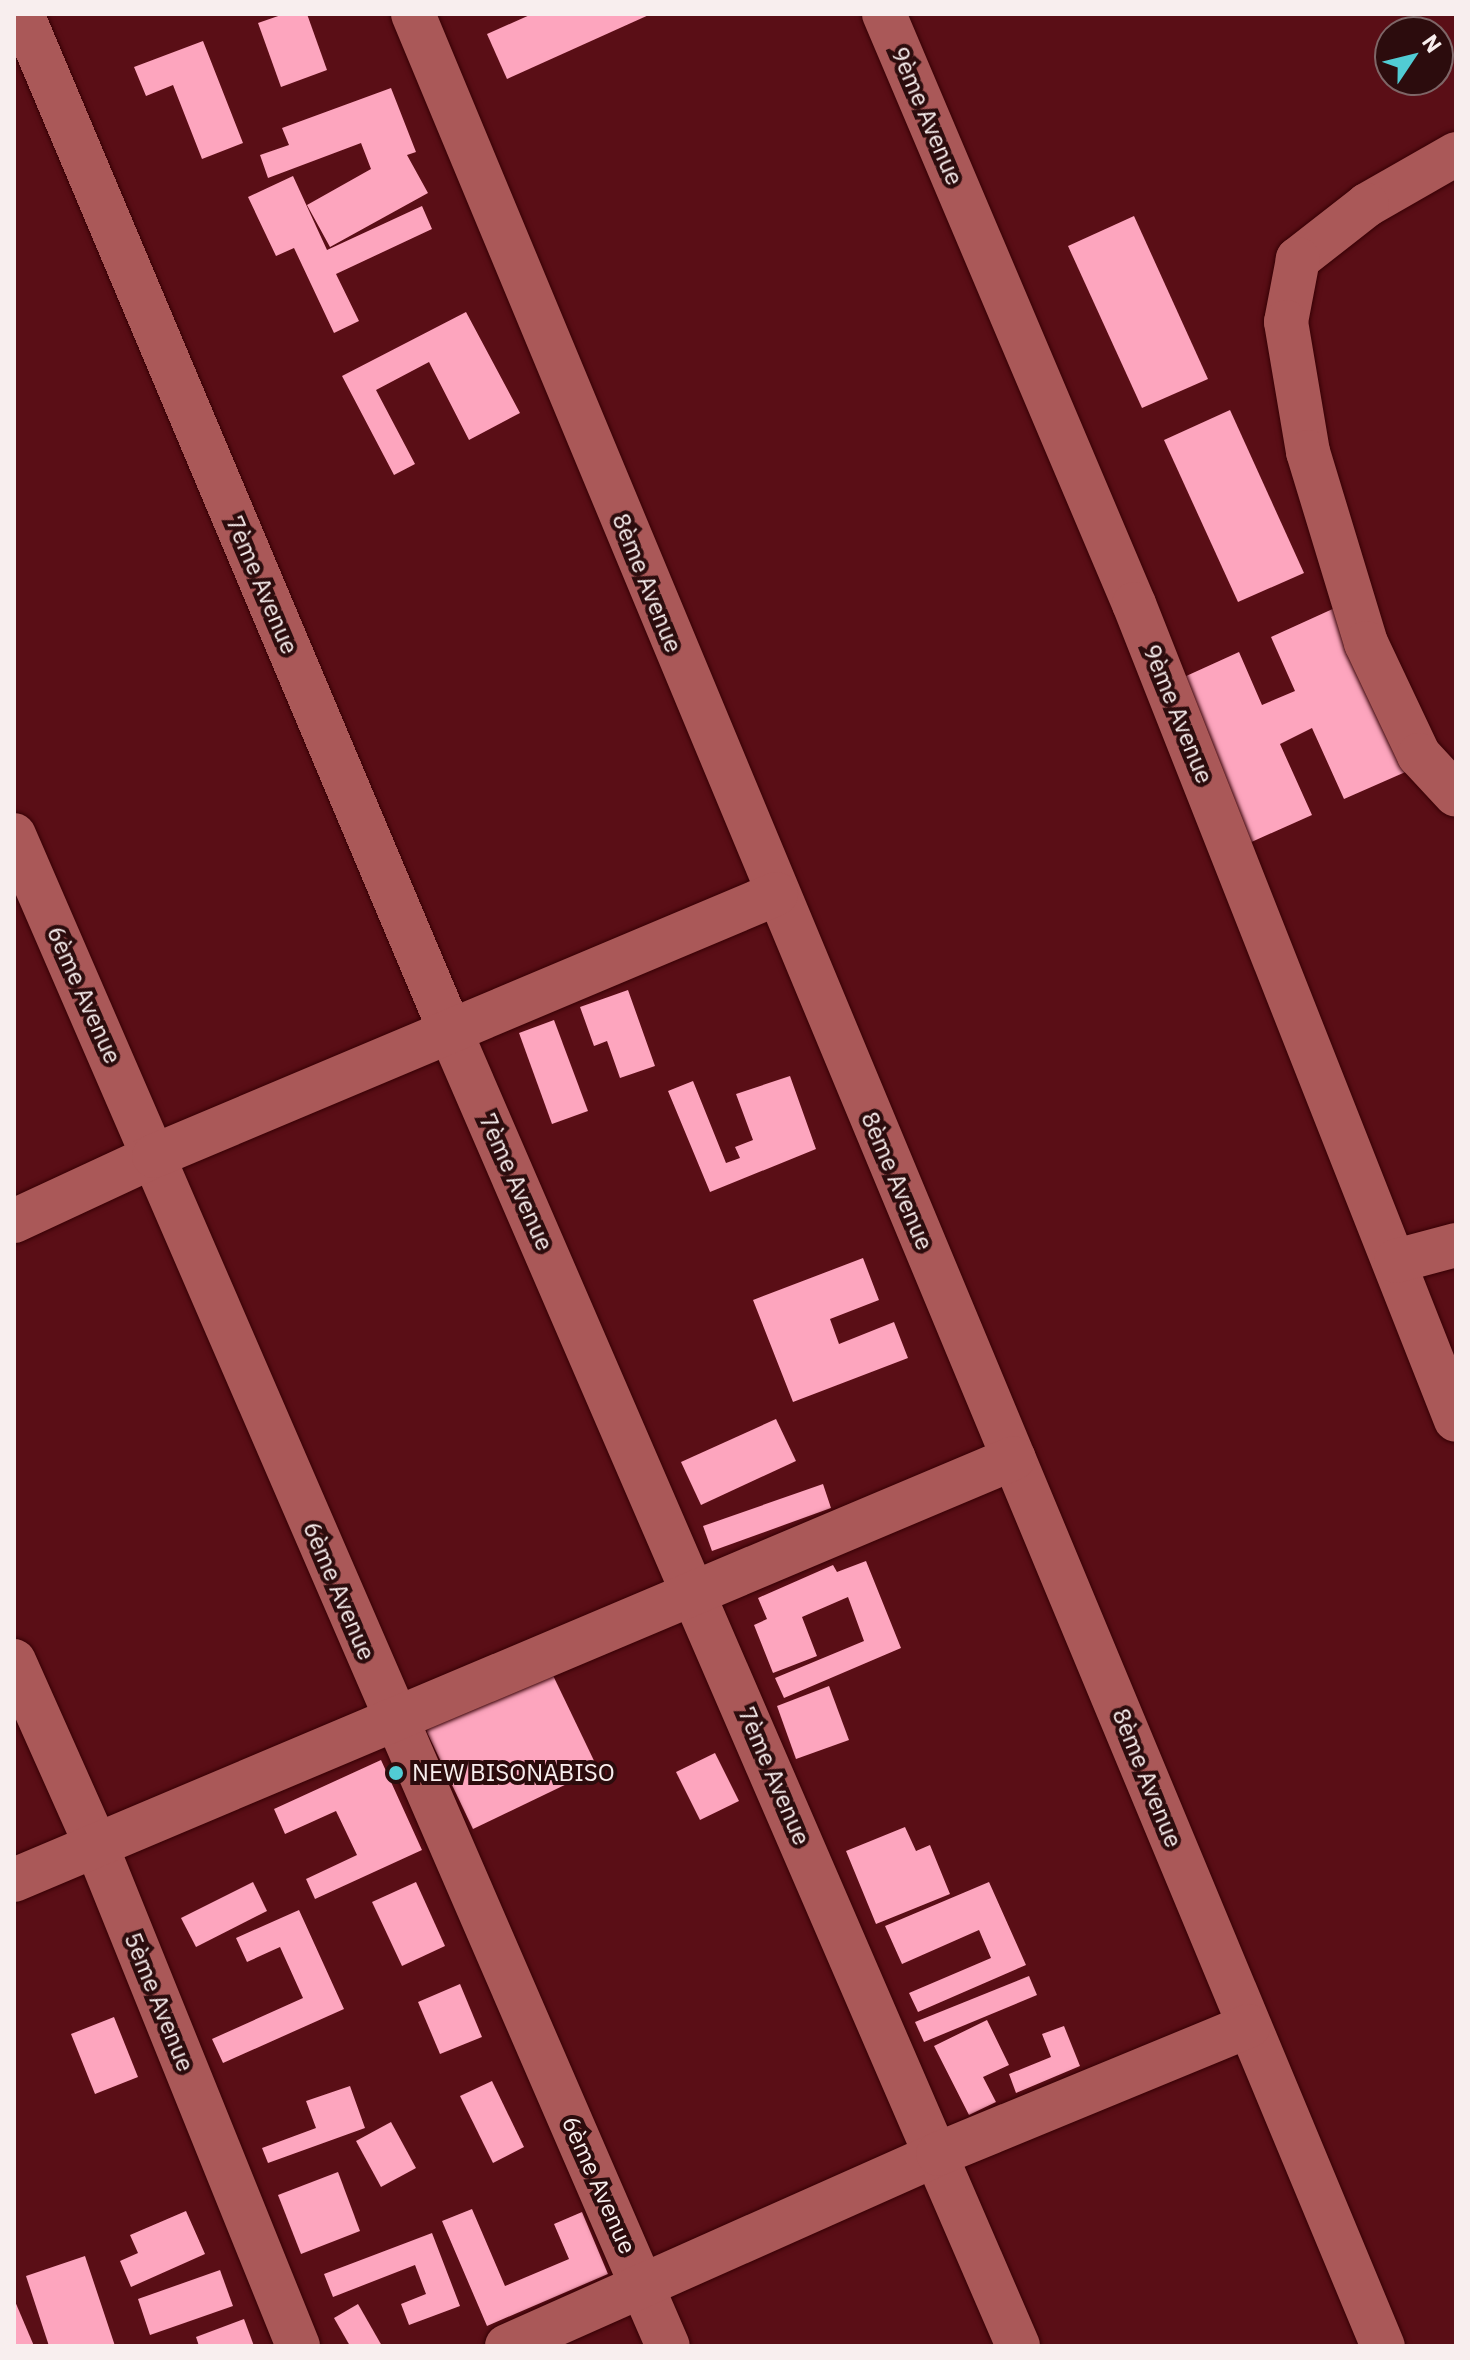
<!DOCTYPE html>
<html>
<head>
<meta charset="utf-8">
<style>
  body { margin:0 }
  #map { position:relative; width:1470px; height:2360px; overflow:hidden; background:#5a0e16; font-family:"IBM Plex Sans",sans-serif }
  div>[style] { position:absolute }
  [style*='--x'] { left:calc(var(--x)*1px); top:calc(var(--y)*1px); width:calc(var(--w)*1px); rotate:calc(var(--a)*1deg) }
  .building>* { inset:0; background:#fda5be }
  .roads { filter:drop-shadow(0 0 2px #360005) drop-shadow(0 0 2px #360005) }
  .minor>* { height:44px; margin:-22px; padding:0 22px; transform-origin:22px; border-radius:22px; background:#aa5858 }
  .dots>* { width:22px; height:22px; translate:-50% -50%; box-sizing:border-box; border:4px solid #2c0c0d; border-radius:50% }
  span { translate:-50% -50%; white-space:nowrap; text-align:center; line-height:1.15; -webkit-text-stroke:8px #2c0c0d; paint-order:stroke }
  .street-label { font-size:24px; color:#f8eeee }
  .poi-label { font-size:24px; color:#f8eeee }
  .left { translate:0 -50%; text-align:left }
  .frame { position:absolute; inset:0; border:16px solid #f8eeee; pointer-events:none }
  .north { position:absolute; left:1374px; top:16px; width:80px; height:80px; box-sizing:border-box; background:#2c0c0d; border:2px solid #7e6667; border-radius:50%; rotate:55deg; font-size:22px; font-weight:700; line-height:32px; text-align:center; color:#f8eeee }
  .north::after { content:''; display:block; margin:auto; width:28px; height:36px; background:#51ccd4; clip-path:polygon(50% 0,100% 100%,50% 72%,0 100%) }
</style>
</head>
<body>
<div id="map">
  <div class="building">
    <div style="clip-path:polygon(284px 14px,307px 14px,327px 70px,281px 87px,258px 23px)"></div>
    <div style="clip-path:polygon(532px 14px,651px 14px,507px 79px,487px 34px)"></div>
    <div style="clip-path:polygon(203px 41px,243px 143px,202px 159px,173px 85px,146px 96px,134px 67px)"></div>
    <div style="clip-path:polygon(391px 88px,416px 152px,407px 155px,428px 193px,330px 247px,307px 205px,371px 169px,361px 143px,268px 178px,260px 155px,289px 145px,282px 128px)"></div>
    <div style="clip-path:polygon(293px 176px,327px 250px,422px 206px,432px 229px,336px 274px,359px 321px,334px 333px,294px 248px,276px 256px,248px 197px)"></div>
    <div style="clip-path:polygon(1134px 216px,1208px 379px,1142px 408px,1068px 246px)"></div>
    <div style="clip-path:polygon(466px 312px,520px 413px,469px 440px,429px 362px,376px 390px,415px 464px,394px 475px,342px 376px)"></div>
    <div style="clip-path:polygon(1230px 410px,1304px 573px,1238px 602px,1164px 440px)"></div>
    <div style="clip-path:polygon(1337px 607px,1410px 770px,1344px 799px,1312px 728px,1280px 744px,1312px 815px,1247px 844px,1173px 682px,1239px 652px,1262px 705px,1295px 691px,1271px 637px)"></div>
    <div style="clip-path:polygon(628px 990px,655px 1066px,620px 1078px,607px 1041px,594px 1046px,580px 1007px)"></div>
    <div style="clip-path:polygon(554px 1020px,588px 1111px,552px 1124px,519px 1033px)"></div>
    <div style="clip-path:polygon(790px 1076px,816px 1149px,710px 1192px,668px 1091px,693px 1081px,726px 1163px,740px 1158px,735px 1147px,753px 1140px,736px 1094px)"></div>
    <div style="clip-path:polygon(863px 1258px,879px 1300px,830px 1319px,839px 1344px,894px 1322px,908px 1358px,793px 1402px,753px 1300px)"></div>
    <div style="clip-path:polygon(776px 1419px,796px 1461px,701px 1505px,681px 1462px)"></div>
    <div style="clip-path:polygon(823px 1484px,831px 1508px,712px 1551px,703px 1526px)"></div>
    <div style="clip-path:polygon(866px 1561px,901px 1648px,784px 1698px,775px 1678px,864px 1641px,848px 1597px,802px 1617px,817px 1656px,773px 1673px,754px 1625px,767px 1619px,758px 1598px,833px 1565px,837px 1572px)"></div>
    <div style="clip-path:polygon(548px 1665px,598px 1769px,473px 1829px,423px 1724px)"></div>
    <div style="clip-path:polygon(829px 1686px,849px 1740px,796px 1759px,777px 1706px)"></div>
    <div style="clip-path:polygon(715px 1753px,739px 1801px,700px 1820px,676px 1772px)"></div>
    <div style="clip-path:polygon(381px 1760px,422px 1850px,315px 1899px,306px 1879px,357px 1855px,336px 1811px,285px 1834px,274px 1809px)"></div>
    <div style="clip-path:polygon(905px 1827px,916px 1851px,930px 1845px,950px 1894px,876px 1924px,846px 1851px)"></div>
    <div style="clip-path:polygon(253px 1882px,267px 1911px,196px 1947px,181px 1918px)"></div>
    <div style="clip-path:polygon(416px 1882px,445px 1946px,402px 1966px,372px 1902px)"></div>
    <div style="clip-path:polygon(989px 1882px,1026px 1965px,918px 2012px,909px 1993px,991px 1958px,979px 1930px,902px 1964px,885px 1926px)"></div>
    <div style="clip-path:polygon(299px 1910px,344px 2009px,223px 2063px,212px 2039px,303px 1998px,280px 1947px,247px 1962px,236px 1938px)"></div>
    <div style="clip-path:polygon(1029px 1976px,1037px 1995px,924px 2042px,915px 2022px)"></div>
    <div style="clip-path:polygon(460px 1984px,482px 2037px,440px 2054px,418px 2002px)"></div>
    <div style="clip-path:polygon(114px 2017px,138px 2077px,95px 2094px,71px 2034px)"></div>
    <div style="clip-path:polygon(987px 2020px,1009px 2065px,983px 2077px,996px 2102px,969px 2115px,934px 2046px)"></div>
    <div style="clip-path:polygon(1064px 2026px,1080px 2066px,1016px 2093px,1009px 2074px,1051px 2057px,1042px 2034px)"></div>
    <div style="clip-path:polygon(492px 2081px,524px 2147px,493px 2163px,460px 2096px)"></div>
    <div style="clip-path:polygon(350px 2086px,365px 2128px,268px 2163px,262px 2148px,316px 2128px,306px 2101px)"></div>
    <div style="clip-path:polygon(391px 2122px,416px 2168px,381px 2187px,356px 2141px)"></div>
    <div style="clip-path:polygon(338px 2172px,360px 2231px,301px 2254px,278px 2195px)"></div>
    <div style="clip-path:polygon(472px 2209px,505px 2286px,569px 2259px,554px 2224px,582px 2212px,608px 2274px,487px 2326px,442px 2221px)"></div>
    <div style="clip-path:polygon(186px 2211px,205px 2254px,131px 2287px,120px 2261px,138px 2253px,130px 2235px)"></div>
    <div style="clip-path:polygon(432px 2233px,460px 2306px,409px 2325px,401px 2304px,426px 2294px,415px 2265px,333px 2297px,324px 2274px)"></div>
    <div style="clip-path:polygon(85px 2256px,115px 2346px,49px 2346px,26px 2276px)"></div>
    <div style="clip-path:polygon(220px 2270px,233px 2306px,150px 2335px,138px 2299px)"></div>
    <div style="clip-path:polygon(14px 2299px,34px 2346px,14px 2346px)"></div>
    <div style="clip-path:polygon(358px 2304px,382px 2346px,350px 2346px,334px 2318px)"></div>
    <div style="clip-path:polygon(244px 2319px,254px 2346px,199px 2346px,196px 2337px)"></div>
  </div>
  <div class="roads">
    <div class="minor">
      <div style="--x:22;--y:14;--w:1106;--a:67.17"></div>
      <div style="--x:451;--y:1033;--w:1430;--a:66.64"></div>
      <div style="--x:413;--y:14;--w:2526;--a:67.42"></div>
      <div style="--x:884;--y:14;--w:641;--a:67.04"></div>
      <div style="--x:1134;--y:604;--w:877;--a:68.47"></div>
      <div style="--x:1456;--y:154;--w:103;--a:150.2"></div>
      <div style="--x:1367;--y:205;--w:88;--a:142"></div>
      <div style="--x:1298;--y:259;--w:64;--a:100.8"></div>
      <div style="--x:1286;--y:322;--w:132;--a:80.4"></div>
      <div style="--x:1308;--y:452;--w:200;--a:73.1"></div>
      <div style="--x:1366;--y:643;--w:124;--a:64.7"></div>
      <div style="--x:1419;--y:755;--w:54;--a:47.2"></div>
      <div style="--x:14;--y:835;--w:1646;--a:66.6"></div>
      <div style="--x:14;--y:1221;--w:154;--a:-24.9"></div>
      <div style="--x:154;--y:1156;--w:675;--a:-22.84"></div>
      <div style="--x:1396;--y:1261;--w:62;--a:-14.9"></div>
      <div style="--x:14;--y:1661;--w:201;--a:66"></div>
      <div style="--x:96;--y:1845;--w:540;--a:68.04"></div>
      <div style="--x:14;--y:1880;--w:1085;--a:-22.88"></div>
      <div style="--x:507;--y:2346;--w:472;--a:-24"></div>
      <div style="--x:938;--y:2154;--w:336;--a:-22.4"></div>
    </div>
  </div>
  <div class="dots">
    <div style="left:396px;top:1773px;background:#51ccd4"></div>
  </div>
  <div class="street-label">
    <span style="left:927px;top:116px;rotate:67deg">9ème Avenue</span>
    <span style="left:647px;top:583px;rotate:68deg">8ème Avenue</span>
    <span style="left:262px;top:585px;rotate:67deg">7ème Avenue</span>
    <span style="left:1178px;top:714px;rotate:68deg">9ème Avenue</span>
    <span style="left:84px;top:995px;rotate:66deg">6ème Avenue</span>
    <span style="left:897px;top:1181px;rotate:67deg">8ème Avenue</span>
    <span style="left:516px;top:1182px;rotate:66deg">7ème Avenue</span>
    <span style="left:339px;top:1591px;rotate:67deg">6ème Avenue</span>
    <span style="left:774px;top:1776px;rotate:67deg">7ème Avenue</span>
    <span style="left:1147px;top:1778px;rotate:68deg">8ème Avenue</span>
    <span style="left:159px;top:2002px;rotate:68deg">5ème Avenue</span>
    <span style="left:599px;top:2185px;rotate:66deg">6ème Avenue</span>
  </div>
  <div class="poi-label">
    <span class="left" style="left:412px;top:1773px">NEW BISONABISO</span>
  </div>
  <div class="frame"></div>
  <div class="north">N</div>
</div>
</body>
</html>
